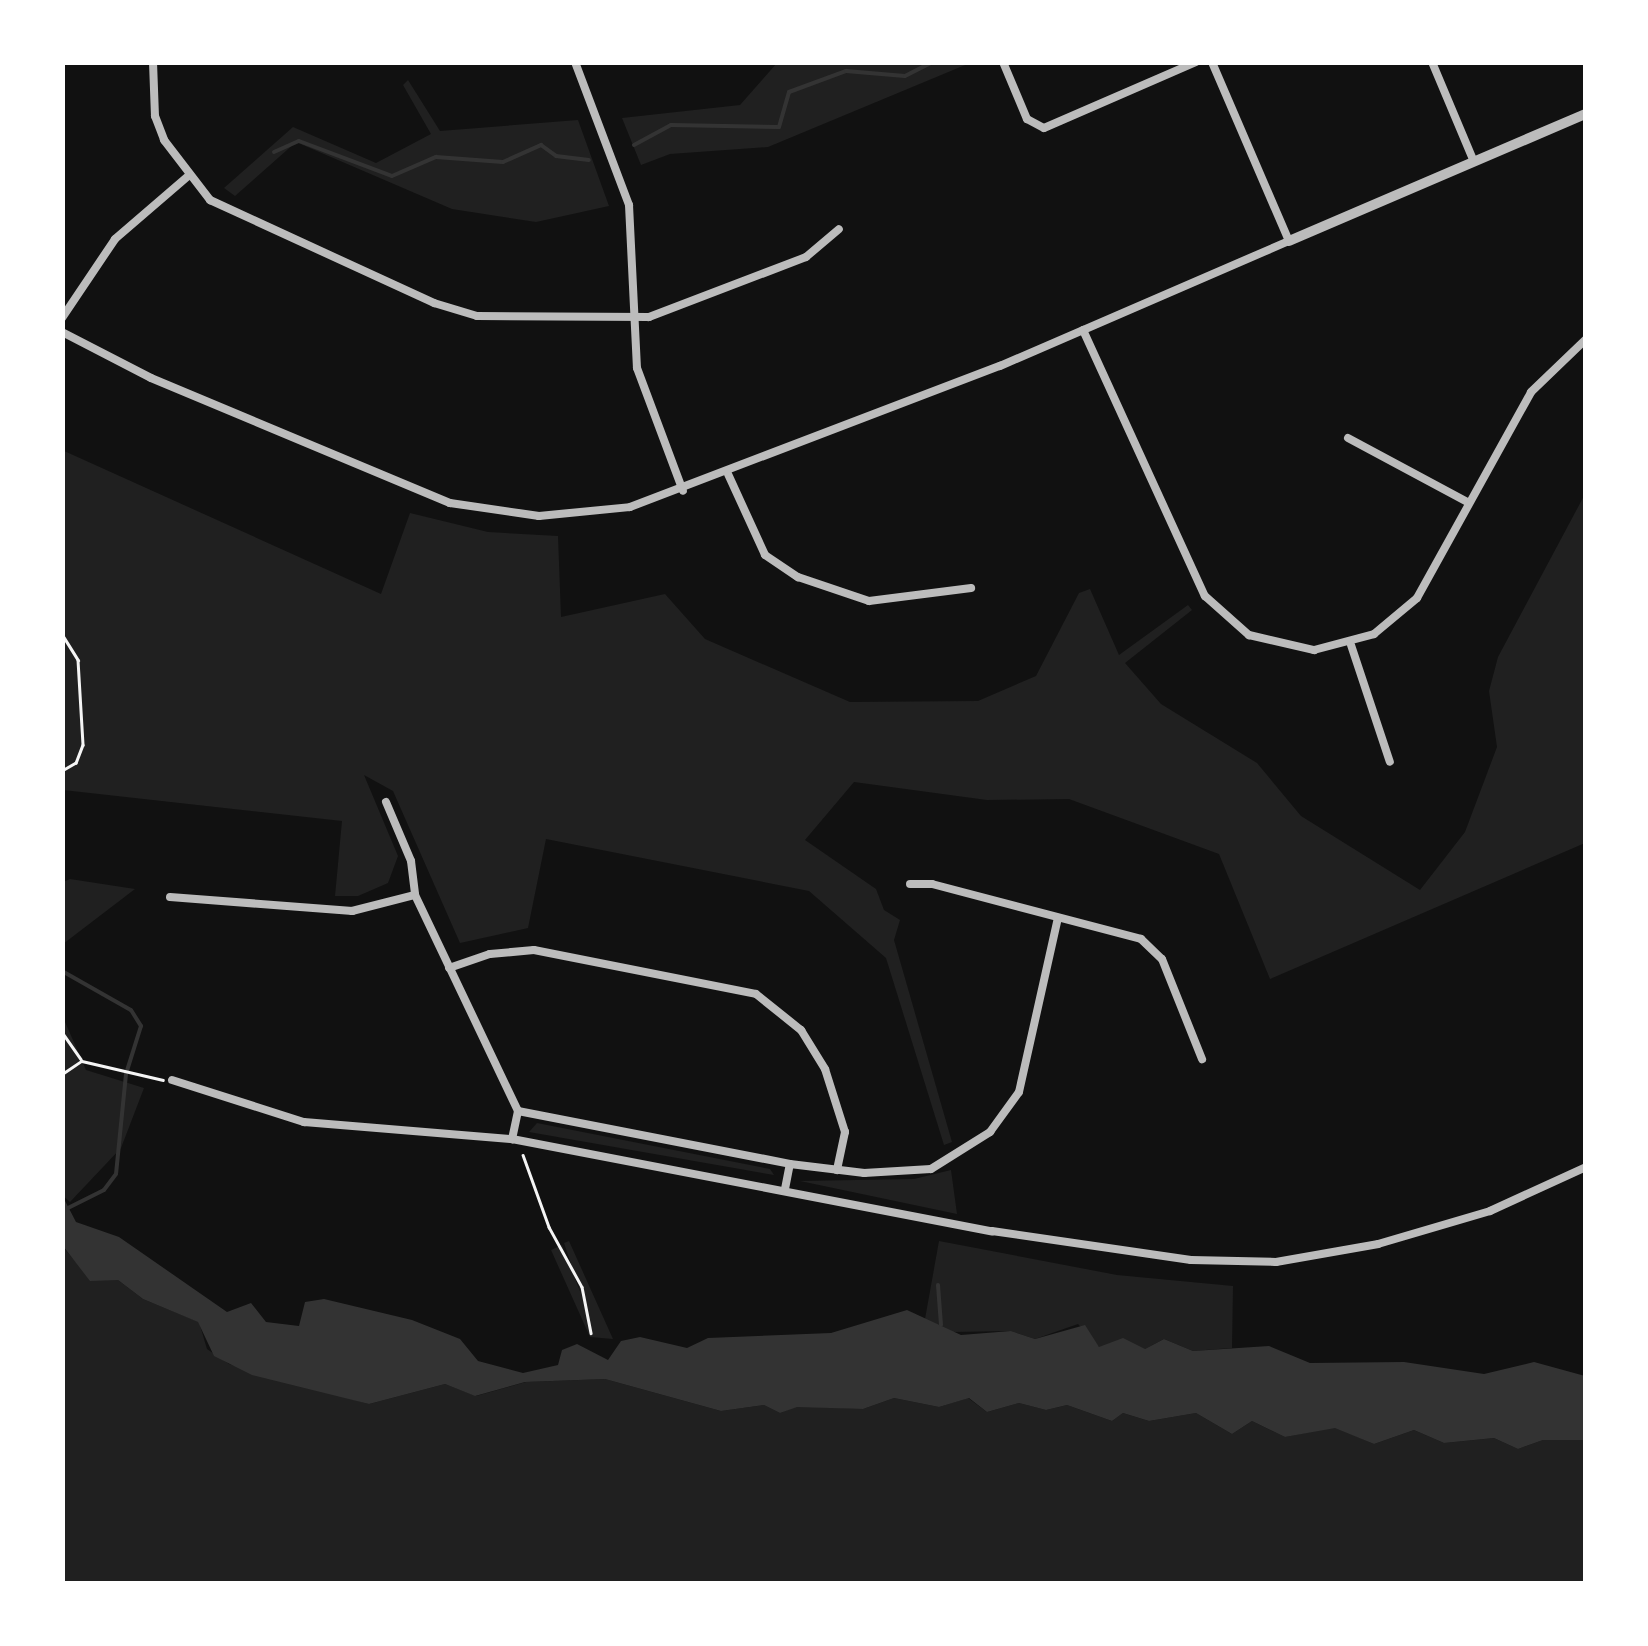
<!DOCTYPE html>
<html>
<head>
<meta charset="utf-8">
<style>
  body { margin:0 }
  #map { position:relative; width:1648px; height:1646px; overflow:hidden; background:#111; font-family:"Sofia Sans Condensed",sans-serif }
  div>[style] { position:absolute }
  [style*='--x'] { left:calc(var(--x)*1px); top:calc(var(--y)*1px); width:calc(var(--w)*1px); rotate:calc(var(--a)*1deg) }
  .green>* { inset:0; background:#202020 }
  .water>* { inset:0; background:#333 }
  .stream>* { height:4px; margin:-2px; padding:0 2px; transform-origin:2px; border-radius:2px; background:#333 }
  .path>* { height:2.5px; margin:-1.25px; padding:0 1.25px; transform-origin:1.25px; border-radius:1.25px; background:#f5f5f5 }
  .minor>* { height:8px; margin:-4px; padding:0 4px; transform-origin:4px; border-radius:4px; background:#bcbcbc }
  .tertiary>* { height:10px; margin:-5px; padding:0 5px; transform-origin:5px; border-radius:5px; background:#bcbcbc }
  span { translate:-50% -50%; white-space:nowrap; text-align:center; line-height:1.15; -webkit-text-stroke:10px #fff; paint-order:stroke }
  .frame { position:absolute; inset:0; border:65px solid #fff; pointer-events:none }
</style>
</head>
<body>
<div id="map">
  <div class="green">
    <div style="clip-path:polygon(777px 63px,777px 62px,970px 63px,768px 147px,670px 154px,641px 165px,622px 118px,740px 105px)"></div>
    <div style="clip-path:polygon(408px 80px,440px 131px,578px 120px,609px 206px,536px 222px,452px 209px,296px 142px,235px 196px,224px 188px,293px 127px,376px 163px,431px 134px,403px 85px)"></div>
    <div style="clip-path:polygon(62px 450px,381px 594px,410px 513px,488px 532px,558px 536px,561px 617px,665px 594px,705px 639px,850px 702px,978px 701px,1036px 676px,1079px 593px,1090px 589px,1119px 655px,1188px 605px,1192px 610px,1125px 663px,1161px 704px,1257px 763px,1301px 816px,1420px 890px,1465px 832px,1497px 747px,1489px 691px,1498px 657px,1585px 494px,1585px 843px,1270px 979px,1219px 854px,1069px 799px,987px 800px,854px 782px,805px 840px,876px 889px,884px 910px,900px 920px,894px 940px,952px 1142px,944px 1145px,886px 958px,809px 891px,546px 839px,528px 928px,460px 943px,393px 791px,364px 775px,398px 856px,388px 883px,358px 896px,335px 896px,342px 821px,63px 790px)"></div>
    <div style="clip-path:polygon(70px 879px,135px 889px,63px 944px,63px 882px)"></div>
    <div style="clip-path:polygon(62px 1015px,86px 1070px,144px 1088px,121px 1148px,70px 1202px,62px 1195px)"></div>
    <div style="clip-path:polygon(537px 1123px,770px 1169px,774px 1175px,529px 1132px)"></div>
    <div style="clip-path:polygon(951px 1170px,957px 1214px,800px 1181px,914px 1179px)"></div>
    <div style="clip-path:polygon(569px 1241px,613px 1339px,590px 1337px,551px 1250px,562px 1245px,583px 1299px,564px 1243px)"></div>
    <div style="clip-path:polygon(939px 1241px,1117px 1275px,1233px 1286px,1232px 1348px,1193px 1351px,1164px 1339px,1145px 1349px,1099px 1347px,1078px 1324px,1035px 1339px,1011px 1331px,952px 1332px,925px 1319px)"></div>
    <div style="clip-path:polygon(62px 1246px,83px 1270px,118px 1280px,143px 1299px,199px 1322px,207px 1349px,229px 1364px,369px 1404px,445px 1384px,476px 1396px,526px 1382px,605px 1379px,721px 1411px,764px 1405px,780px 1413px,797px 1406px,863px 1409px,894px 1398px,939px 1407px,968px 1398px,987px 1412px,1019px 1403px,1046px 1410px,1067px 1405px,1112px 1421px,1123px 1413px,1149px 1421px,1196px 1413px,1232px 1434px,1252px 1421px,1285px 1437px,1335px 1427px,1374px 1444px,1414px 1430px,1444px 1443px,1494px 1438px,1518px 1449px,1543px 1440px,1584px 1440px,1585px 1583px,63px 1583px)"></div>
  </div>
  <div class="water">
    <div style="clip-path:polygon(62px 1195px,76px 1222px,119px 1237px,227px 1312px,251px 1303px,266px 1322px,299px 1326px,305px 1302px,324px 1299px,412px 1320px,460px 1339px,478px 1361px,523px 1373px,558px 1365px,562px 1350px,577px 1344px,608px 1360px,621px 1341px,640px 1337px,687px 1348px,708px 1338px,831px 1333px,907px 1310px,961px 1335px,1011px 1331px,1035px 1339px,1085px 1325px,1099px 1347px,1123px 1338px,1145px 1349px,1164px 1339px,1193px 1351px,1269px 1346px,1310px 1363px,1404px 1362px,1484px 1374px,1534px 1362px,1585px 1376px,1585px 1440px,1543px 1440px,1518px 1449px,1494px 1438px,1444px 1443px,1414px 1430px,1374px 1444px,1335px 1428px,1285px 1437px,1252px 1421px,1232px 1434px,1196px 1413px,1149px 1421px,1123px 1413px,1112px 1421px,1067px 1405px,1046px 1410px,1019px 1403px,987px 1412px,969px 1398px,939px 1407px,894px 1398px,863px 1409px,797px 1407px,780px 1413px,764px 1405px,721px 1411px,605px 1379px,525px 1382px,475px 1396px,445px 1384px,369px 1404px,252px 1375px,214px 1356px,198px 1322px,143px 1299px,118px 1280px,90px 1281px,63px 1246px)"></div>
  </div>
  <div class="stream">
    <div style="--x:634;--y:145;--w:42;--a:-28.4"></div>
    <div style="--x:671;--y:125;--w:108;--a:1.1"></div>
    <div style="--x:779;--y:127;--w:36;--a:-74"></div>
    <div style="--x:789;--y:92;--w:61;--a:-20.2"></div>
    <div style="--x:846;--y:71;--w:59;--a:4.8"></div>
    <div style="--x:905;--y:76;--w:30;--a:-27"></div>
    <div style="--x:274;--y:152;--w:27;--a:-24"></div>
    <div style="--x:299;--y:141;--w:99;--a:20.6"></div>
    <div style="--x:392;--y:176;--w:48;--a:-23.4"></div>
    <div style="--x:436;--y:157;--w:67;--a:4.3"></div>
    <div style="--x:503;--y:162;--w:42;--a:-24.1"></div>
    <div style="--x:541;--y:145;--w:19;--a:36"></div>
    <div style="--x:556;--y:156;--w:33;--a:7"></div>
    <div style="--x:62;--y:971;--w:79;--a:29.5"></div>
    <div style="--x:131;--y:1010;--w:19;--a:58"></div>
    <div style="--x:141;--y:1026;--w:50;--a:107.4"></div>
    <div style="--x:126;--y:1074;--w:100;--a:95.7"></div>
    <div style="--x:116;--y:1174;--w:20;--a:127"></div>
    <div style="--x:104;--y:1190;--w:47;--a:153.4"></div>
    <div style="--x:938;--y:1285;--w:40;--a:85.7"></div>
  </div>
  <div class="path">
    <div style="--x:62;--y:634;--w:31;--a:58"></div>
    <div style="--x:78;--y:660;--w:85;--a:86.6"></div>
    <div style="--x:83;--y:745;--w:19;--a:111"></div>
    <div style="--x:76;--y:763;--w:16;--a:150"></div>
    <div style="--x:62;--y:1032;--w:33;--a:55"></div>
    <div style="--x:82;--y:1061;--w:83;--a:13.2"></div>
    <div style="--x:62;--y:1074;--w:22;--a:-34"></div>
    <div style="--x:523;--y:1155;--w:77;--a:70.1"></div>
    <div style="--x:549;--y:1227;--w:68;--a:61.2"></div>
    <div style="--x:582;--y:1287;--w:47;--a:78.9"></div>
  </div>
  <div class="minor">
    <div style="--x:153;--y:62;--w:54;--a:87.9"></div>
    <div style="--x:155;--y:116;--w:26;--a:69"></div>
    <div style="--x:164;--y:140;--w:76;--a:52.5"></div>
    <div style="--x:210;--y:200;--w:247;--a:24.7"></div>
    <div style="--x:434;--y:303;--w:45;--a:16.8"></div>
    <div style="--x:477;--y:316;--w:172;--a:0.3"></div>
    <div style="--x:649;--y:317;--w:168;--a:-20.9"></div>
    <div style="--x:806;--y:257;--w:43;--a:-40.3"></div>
    <div style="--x:575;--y:62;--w:153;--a:69.3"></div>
    <div style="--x:629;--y:205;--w:163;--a:87.2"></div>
    <div style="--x:637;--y:368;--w:131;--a:69.5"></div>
    <div style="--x:1003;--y:62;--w:62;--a:67.2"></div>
    <div style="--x:1027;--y:119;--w:19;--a:28"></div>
    <div style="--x:1044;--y:128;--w:166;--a:-23.5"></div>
    <div style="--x:1432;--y:62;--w:108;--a:67.2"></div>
    <div style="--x:62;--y:318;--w:95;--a:-56.1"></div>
    <div style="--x:115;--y:239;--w:95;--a:-40.7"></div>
    <div style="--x:1083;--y:330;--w:293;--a:65.4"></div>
    <div style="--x:1205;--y:596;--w:59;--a:41.6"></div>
    <div style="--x:1249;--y:635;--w:67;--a:13"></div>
    <div style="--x:1314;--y:650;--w:62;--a:-14.9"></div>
    <div style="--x:1374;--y:634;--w:56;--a:-39.9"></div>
    <div style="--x:1417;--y:598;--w:235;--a:-61"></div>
    <div style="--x:1531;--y:392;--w:76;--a:-43.9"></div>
    <div style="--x:62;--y:332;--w:100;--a:27.3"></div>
    <div style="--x:151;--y:378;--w:324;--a:22.7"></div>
    <div style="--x:450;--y:503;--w:90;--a:8.3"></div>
    <div style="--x:539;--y:516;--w:91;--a:-5.6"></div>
    <div style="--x:630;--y:507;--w:396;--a:-20.9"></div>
    <div style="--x:1000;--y:366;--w:315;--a:-23.4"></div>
    <div style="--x:1289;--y:241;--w:195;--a:-113.3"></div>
    <div style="--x:1348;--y:438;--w:137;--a:28.2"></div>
    <div style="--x:728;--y:474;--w:89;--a:65.4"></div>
    <div style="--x:765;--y:555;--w:40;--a:34"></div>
    <div style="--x:798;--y:577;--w:75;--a:18.7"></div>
    <div style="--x:869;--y:601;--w:103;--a:-7.3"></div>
    <div style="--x:1351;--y:645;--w:123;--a:71.6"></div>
    <div style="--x:386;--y:802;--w:64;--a:67"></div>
    <div style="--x:411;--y:861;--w:34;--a:83"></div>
    <div style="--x:415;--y:895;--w:239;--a:64.5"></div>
    <div style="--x:518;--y:1111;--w:29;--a:102"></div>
    <div style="--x:910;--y:884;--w:22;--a:0"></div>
    <div style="--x:932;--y:884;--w:216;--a:14.7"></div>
    <div style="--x:1141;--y:939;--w:29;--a:44"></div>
    <div style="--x:1162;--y:959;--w:108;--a:68.2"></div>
    <div style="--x:170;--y:897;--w:183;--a:4.4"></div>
    <div style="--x:352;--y:911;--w:65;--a:-14.3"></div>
    <div style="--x:449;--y:968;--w:43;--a:-18.9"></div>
    <div style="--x:490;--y:954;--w:44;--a:-5.2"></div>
    <div style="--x:534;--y:950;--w:226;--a:11.2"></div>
    <div style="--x:756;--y:994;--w:58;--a:38.7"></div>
    <div style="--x:801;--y:1030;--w:46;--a:58.4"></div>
    <div style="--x:825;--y:1069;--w:66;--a:72.4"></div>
    <div style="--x:845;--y:1132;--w:39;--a:102"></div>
    <div style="--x:172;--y:1080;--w:139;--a:17.7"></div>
    <div style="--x:304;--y:1122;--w:209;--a:4.7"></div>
    <div style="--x:512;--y:1139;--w:489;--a:10.9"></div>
    <div style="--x:992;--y:1231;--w:201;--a:8.3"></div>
    <div style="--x:1191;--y:1260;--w:85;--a:1.3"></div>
    <div style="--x:1276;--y:1262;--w:104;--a:-10"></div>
    <div style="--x:1378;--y:1244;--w:117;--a:-16.4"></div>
    <div style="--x:1490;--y:1211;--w:106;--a:-24.6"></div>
    <div style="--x:518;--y:1111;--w:277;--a:11"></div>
    <div style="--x:790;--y:1164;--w:75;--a:6.9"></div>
    <div style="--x:864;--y:1173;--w:67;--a:-3.4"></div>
    <div style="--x:931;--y:1169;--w:70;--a:-32.1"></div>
    <div style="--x:990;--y:1132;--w:49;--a:-54.1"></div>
    <div style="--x:1019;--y:1092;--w:178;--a:-77.4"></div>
    <div style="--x:785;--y:1189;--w:25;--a:-79"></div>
  </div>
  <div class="tertiary">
    <div style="--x:1289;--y:241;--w:323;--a:-23.2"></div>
  </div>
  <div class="frame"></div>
</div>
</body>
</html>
